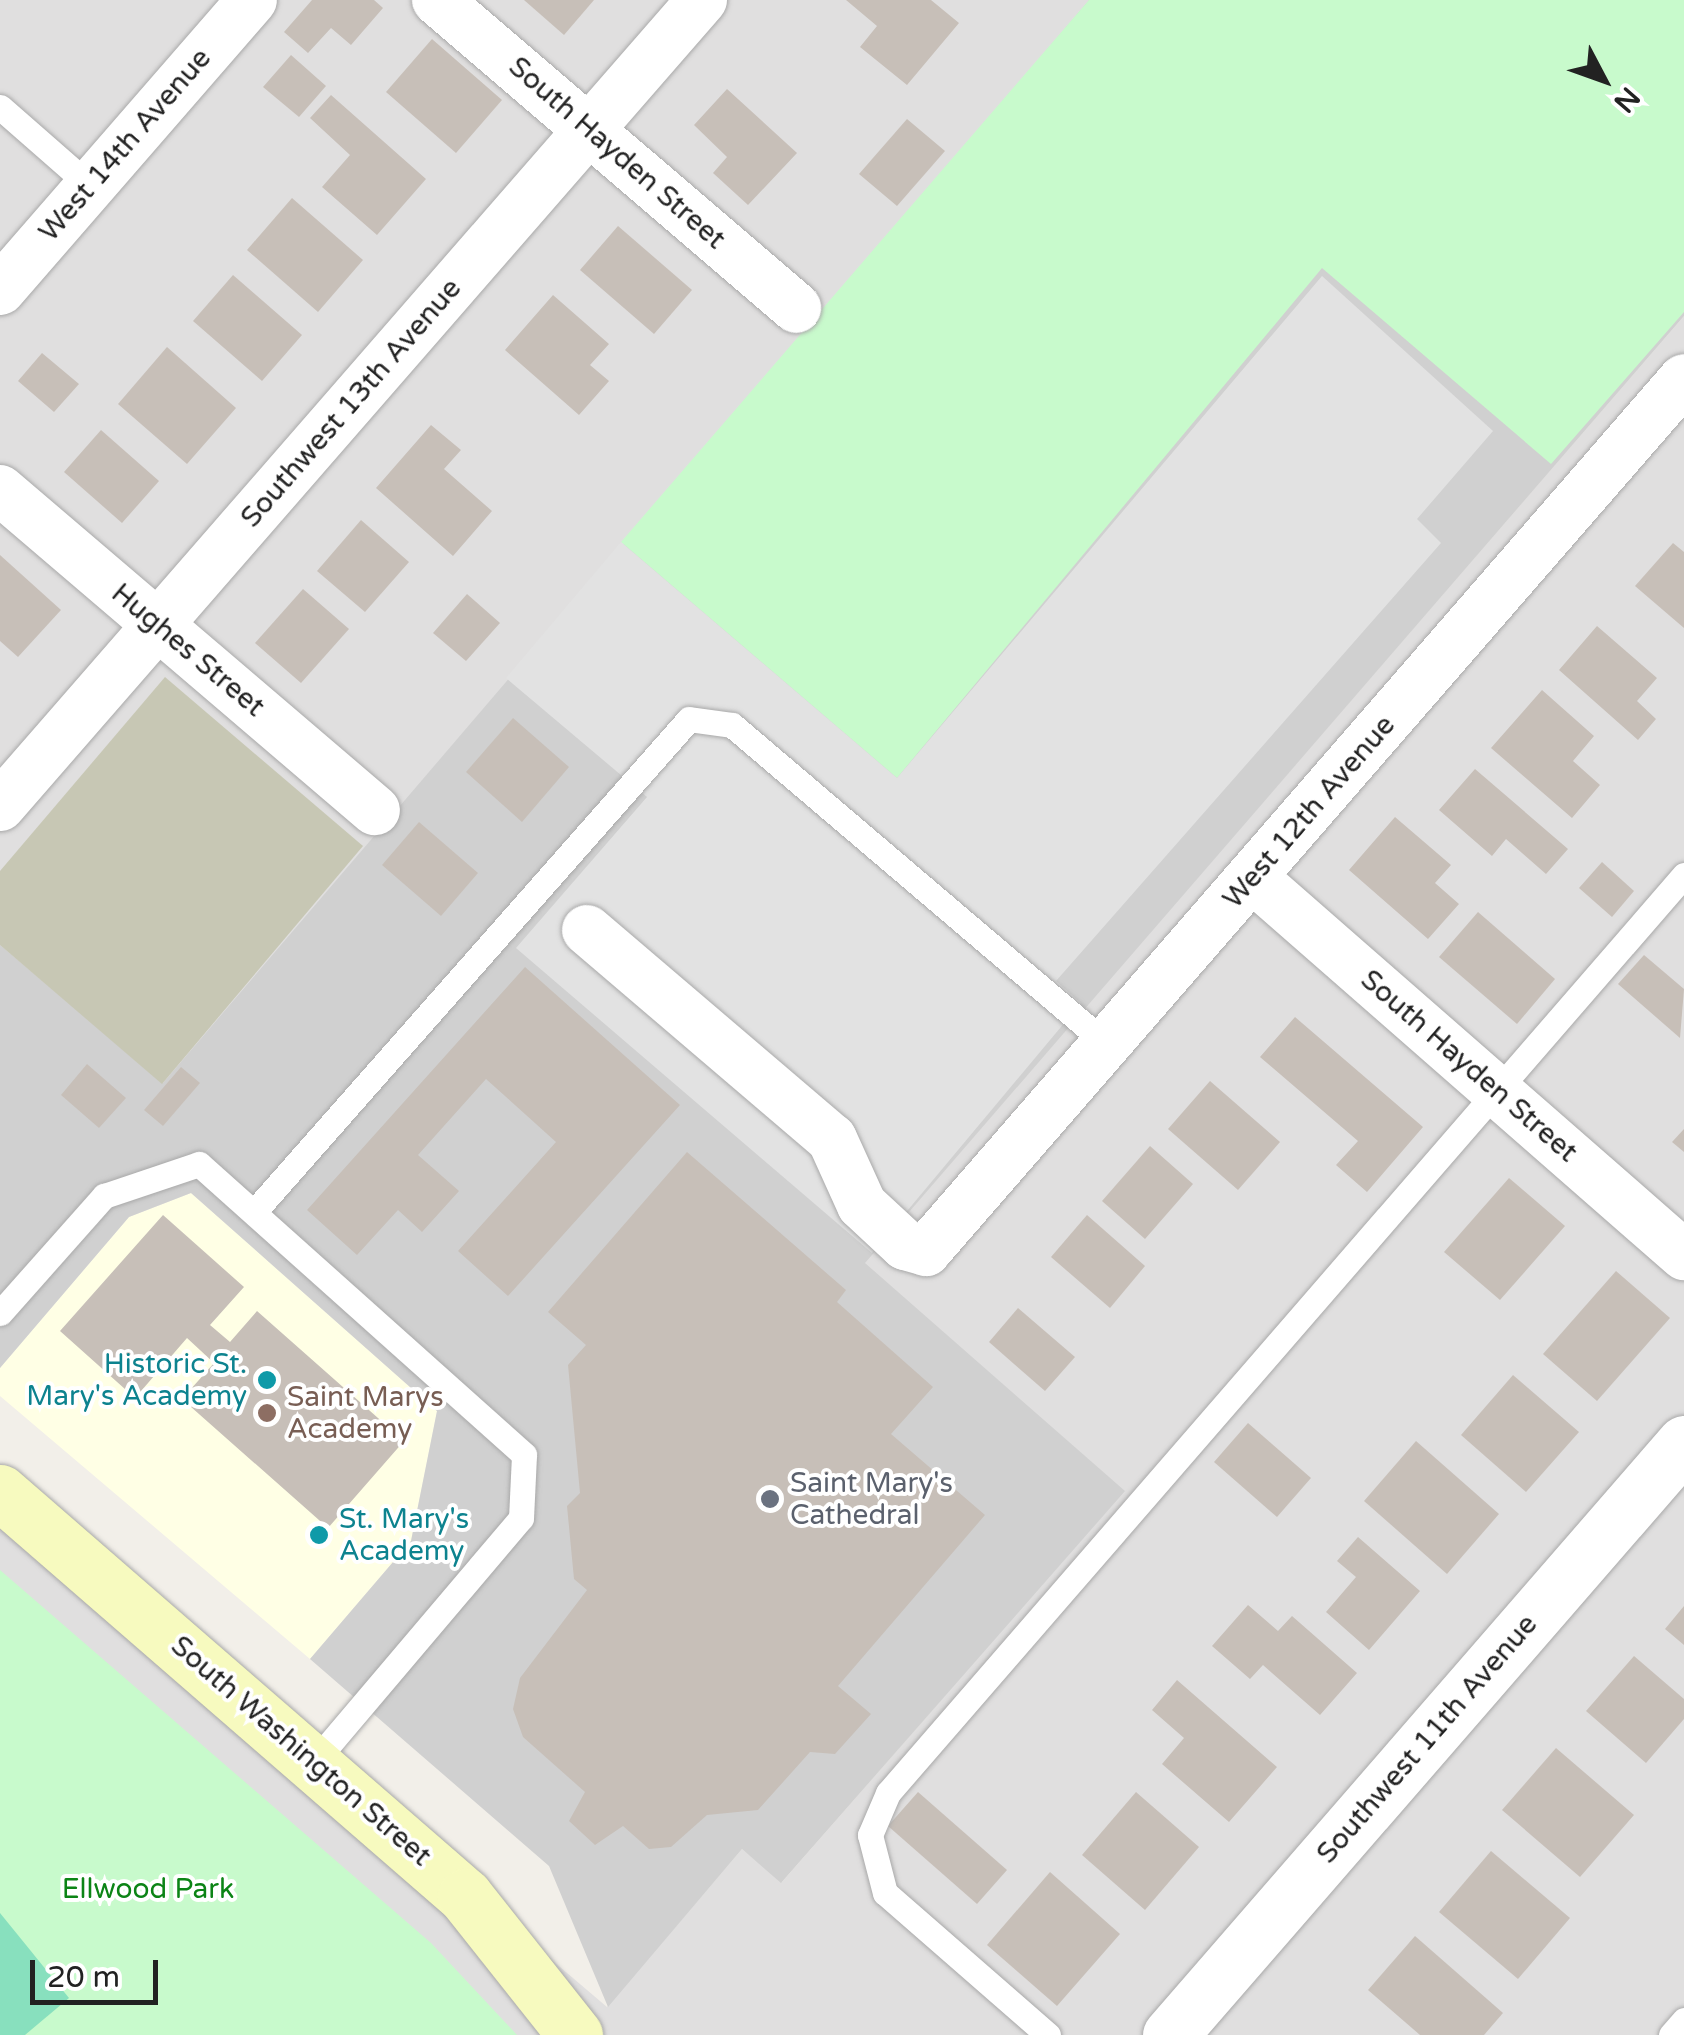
<!DOCTYPE html>
<html>
<head>
<meta charset="utf-8">
<style>
  body { margin:0 }
  #map { position:relative; width:1684px; height:2035px; overflow:hidden; background:#f2efe9; font-family:"Varela Round",sans-serif }
  div>[style] { position:absolute }
  [style*='--x'] { left:calc(var(--x)*1px); top:calc(var(--y)*1px); width:calc(var(--w)*1px); rotate:calc(var(--a)*1deg) }
  .residential>* { inset:0; background:#e0dfdf }
  .education>* { inset:0; background:#ffffe5 }
  .religious>* { inset:0; background:#d0d0d0 }
  .construction>* { inset:0; background:#c7c7b4 }
  .park>* { inset:0; background:#c8facc }
  .pitch>* { inset:0; background:#88e0be }
  .parking>* { inset:0; background:#e2e2e2 }
  .building>* { inset:0; background:#c7bfb8 }
  .roads { filter:drop-shadow(0 0 2px #a9a9a9) drop-shadow(0 0 2px #a9a9a9) }
  .service>* { height:25px; margin:-12.5px; padding:0 12.5px; transform-origin:12.5px; border-radius:12.5px; background:#fff }
  .minor>* { height:50px; margin:-25px; padding:0 25px; transform-origin:25px; border-radius:25px; background:#fff }
  .tertiary>* { height:55px; margin:-27.5px; padding:0 27.5px; transform-origin:27.5px; border-radius:27.5px; background:#fff }
  .secondary>* { height:55px; margin:-27.5px; padding:0 27.5px; transform-origin:27.5px; border-radius:27.5px; background:#f7fabf }
  .dots>* { width:28px; height:28px; translate:-50% -50%; box-sizing:border-box; border:5px solid #fff; border-radius:50% }
  span { translate:-50% -50%; white-space:nowrap; text-align:center; line-height:1.15; -webkit-text-stroke:8px #fff; paint-order:stroke }
  .street-label { font-size:28px; color:#222 }
  .culture-label { font-size:28px; color:#0d838f }
  .right { translate:-100% -50%; text-align:right }
  .left { translate:0 -50%; text-align:left }
  .education-label { font-size:28px; color:#785e54 }
  .worship-label { font-size:28px; color:#5b616d }
  .park-label { font-size:28px; color:#0c8416 }
  .north { position:absolute; left:1554px; top:30px; width:100px; height:100px; -webkit-text-stroke:8px #fff; paint-order:stroke; rotate:131deg; font-size:28px; font-weight:700; line-height:40px; text-align:center; color:#222 }
  .north::after { content:''; display:block; margin:auto; width:35px; height:45px; background:#222; clip-path:polygon(50% 0,100% 100%,50% 72%,0 100%) }
  .scale { position:absolute; left:30px; top:1960px; width:128px; height:45px; box-sizing:border-box; border:5px solid #222; border-top:0; padding-left:12px; font-size:30px; line-height:35px; white-space:nowrap; color:#222; -webkit-text-stroke:8px #fff; paint-order:stroke }
</style>
</head>
<body>
<div id="map">
  <div class="residential">
    <div style="clip-path:polygon(0 0,1089px 0,0 1275px)"></div>
    <div style="clip-path:polygon(1684px 316px,1684px 2035px,0 2035px,0 1491px,607px 2007px,742px 1849px,782px 1882px,1124px 1491px,864px 1263px)"></div>
  </div>
  <div class="education">
    <div style="clip-path:polygon(191px 1193px,437px 1411px,411px 1541px,310px 1659px,0 1396px,0 1368px,129px 1217px)"></div>
  </div>
  <div class="religious">
    <div style="clip-path:polygon(1089px 0,1684px 0,1684px 316px,865px 1263px,1125px 1491px,781px 1883px,742px 1849px,608px 2007px,549px 1866px,310px 1659px,411px 1541px,437px 1411px,191px 1193px,129px 1217px,0 1368px,0 945px,163px 1083px)"></div>
  </div>
  <div class="construction">
    <div style="clip-path:polygon(165px 677px,363px 846px,162px 1084px,0 945px,0 871px)"></div>
  </div>
  <div class="park">
    <div style="clip-path:polygon(1089px 0,1684px 0,1684px 312px,1551px 464px,1322px 268px,897px 778px,621px 542px)"></div>
    <div style="clip-path:polygon(0 1570px,431px 1943px,517px 2035px,0 2035px)"></div>
  </div>
  <div class="pitch">
    <div style="clip-path:polygon(0 1913px,69px 1998px,25px 2035px,0 2035px)"></div>
  </div>
  <div class="parking">
    <div style="clip-path:polygon(1322px 276px,1493px 431px,1417px 519px,1441px 543px,1056px 981px,1081px 1003px,872px 1253px,516px 948px,647px 797px,506px 678px,621px 542px,897px 778px)"></div>
  </div>
  <div class="building">
    <div style="clip-path:polygon(312px 0,374px 0,383px 8px,351px 45px,331px 28px,308px 53px,284px 32px)"></div>
    <div style="clip-path:polygon(524px 0,594px 0,564px 35px)"></div>
    <div style="clip-path:polygon(846px 0,931px 0,959px 23px,907px 85px,860px 47px,877px 26px)"></div>
    <div style="clip-path:polygon(432px 39px,502px 100px,456px 153px,386px 92px)"></div>
    <div style="clip-path:polygon(291px 55px,326px 86px,299px 117px,263px 87px)"></div>
    <div style="clip-path:polygon(727px 89px,797px 153px,748px 205px,713px 173px,727px 157px,694px 125px)"></div>
    <div style="clip-path:polygon(331px 95px,426px 179px,377px 235px,322px 187px,350px 155px,310px 118px)"></div>
    <div style="clip-path:polygon(907px 119px,945px 151px,897px 206px,859px 174px)"></div>
    <div style="clip-path:polygon(292px 198px,363px 260px,318px 312px,247px 250px)"></div>
    <div style="clip-path:polygon(618px 226px,692px 290px,654px 334px,580px 270px)"></div>
    <div style="clip-path:polygon(233px 275px,302px 335px,262px 381px,193px 321px)"></div>
    <div style="clip-path:polygon(553px 295px,609px 344px,590px 365px,609px 381px,579px 415px,505px 350px)"></div>
    <div style="clip-path:polygon(167px 347px,236px 408px,187px 464px,118px 404px)"></div>
    <div style="clip-path:polygon(42px 353px,79px 384px,54px 412px,18px 381px)"></div>
    <div style="clip-path:polygon(431px 425px,461px 450px,444px 469px,492px 511px,453px 556px,376px 488px)"></div>
    <div style="clip-path:polygon(101px 430px,159px 481px,122px 523px,64px 472px)"></div>
    <div style="clip-path:polygon(361px 520px,409px 562px,365px 612px,317px 571px)"></div>
    <div style="clip-path:polygon(1673px 543px,1684px 552px,1684px 628px,1635px 586px)"></div>
    <div style="clip-path:polygon(0 555px,61px 610px,18px 657px,0 641px)"></div>
    <div style="clip-path:polygon(303px 589px,349px 629px,301px 683px,255px 643px)"></div>
    <div style="clip-path:polygon(467px 594px,500px 623px,466px 661px,433px 633px)"></div>
    <div style="clip-path:polygon(1597px 626px,1657px 678px,1637px 701px,1656px 719px,1638px 740px,1559px 670px)"></div>
    <div style="clip-path:polygon(1542px 690px,1594px 736px,1573px 761px,1600px 785px,1572px 818px,1491px 748px)"></div>
    <div style="clip-path:polygon(513px 718px,569px 767px,522px 822px,466px 772px)"></div>
    <div style="clip-path:polygon(1475px 769px,1568px 849px,1546px 874px,1506px 839px,1492px 856px,1439px 810px)"></div>
    <div style="clip-path:polygon(1395px 817px,1451px 865px,1435px 883px,1459px 904px,1428px 939px,1349px 870px)"></div>
    <div style="clip-path:polygon(419px 822px,478px 873px,441px 916px,382px 865px)"></div>
    <div style="clip-path:polygon(1602px 862px,1634px 891px,1612px 917px,1579px 888px)"></div>
    <div style="clip-path:polygon(1478px 912px,1555px 979px,1517px 1024px,1439px 957px)"></div>
    <div style="clip-path:polygon(1644px 955px,1684px 989px,1680px 1038px,1618px 984px)"></div>
    <div style="clip-path:polygon(525px 967px,680px 1105px,508px 1296px,458px 1251px,556px 1142px,486px 1079px,418px 1155px,459px 1191px,422px 1232px,398px 1210px,357px 1255px,307px 1210px)"></div>
    <div style="clip-path:polygon(1295px 1017px,1423px 1127px,1367px 1192px,1336px 1165px,1358px 1141px,1260px 1057px)"></div>
    <div style="clip-path:polygon(87px 1064px,126px 1098px,99px 1128px,61px 1095px)"></div>
    <div style="clip-path:polygon(181px 1067px,200px 1083px,163px 1126px,144px 1110px)"></div>
    <div style="clip-path:polygon(1210px 1081px,1280px 1142px,1238px 1190px,1168px 1129px)"></div>
    <div style="clip-path:polygon(1684px 1129px,1684px 1152px,1672px 1142px)"></div>
    <div style="clip-path:polygon(1150px 1146px,1193px 1184px,1145px 1239px,1102px 1201px)"></div>
    <div style="clip-path:polygon(687px 1152px,846px 1290px,837px 1302px,933px 1387px,891px 1434px,985px 1515px,838px 1686px,871px 1714px,835px 1754px,810px 1752px,758px 1810px,707px 1815px,671px 1847px,649px 1849px,623px 1826px,595px 1845px,569px 1821px,585px 1792px,523px 1737px,513px 1709px,520px 1678px,587px 1590px,574px 1579px,567px 1506px,580px 1493px,568px 1365px,586px 1345px,548px 1312px)"></div>
    <div style="clip-path:polygon(1509px 1178px,1565px 1226px,1500px 1300px,1444px 1252px)"></div>
    <div style="clip-path:polygon(163px 1215px,244px 1287px,210px 1325px,230px 1342px,257px 1311px,404px 1441px,328px 1528px,182px 1399px,214px 1363px,187px 1338px,135px 1398px,60px 1331px)"></div>
    <div style="clip-path:polygon(1087px 1215px,1145px 1266px,1110px 1308px,1051px 1257px)"></div>
    <div style="clip-path:polygon(1616px 1271px,1670px 1318px,1597px 1401px,1543px 1354px)"></div>
    <div style="clip-path:polygon(1018px 1308px,1075px 1357px,1045px 1391px,989px 1342px)"></div>
    <div style="clip-path:polygon(1513px 1375px,1579px 1432px,1526px 1492px,1461px 1435px)"></div>
    <div style="clip-path:polygon(1248px 1423px,1311px 1478px,1277px 1517px,1214px 1462px)"></div>
    <div style="clip-path:polygon(1416px 1441px,1499px 1514px,1447px 1574px,1364px 1501px)"></div>
    <div style="clip-path:polygon(1358px 1537px,1420px 1591px,1369px 1650px,1326px 1612px,1356px 1577px,1337px 1561px)"></div>
    <div style="clip-path:polygon(1248px 1605px,1278px 1631px,1292px 1616px,1357px 1673px,1320px 1715px,1263px 1665px,1250px 1679px,1212px 1646px)"></div>
    <div style="clip-path:polygon(1684px 1606px,1684px 1645px,1665px 1629px)"></div>
    <div style="clip-path:polygon(1634px 1656px,1684px 1699px,1684px 1719px,1646px 1763px,1586px 1711px)"></div>
    <div style="clip-path:polygon(1177px 1680px,1277px 1767px,1229px 1822px,1162px 1764px,1184px 1738px,1152px 1710px)"></div>
    <div style="clip-path:polygon(1556px 1748px,1634px 1815px,1580px 1877px,1502px 1810px)"></div>
    <div style="clip-path:polygon(918px 1792px,1007px 1870px,977px 1904px,888px 1826px)"></div>
    <div style="clip-path:polygon(1136px 1792px,1199px 1847px,1145px 1910px,1082px 1855px)"></div>
    <div style="clip-path:polygon(1491px 1851px,1570px 1918px,1518px 1979px,1439px 1912px)"></div>
    <div style="clip-path:polygon(1050px 1872px,1120px 1934px,1057px 2006px,987px 1945px)"></div>
    <div style="clip-path:polygon(1415px 1936px,1503px 2013px,1484px 2035px,1420px 2035px,1368px 1990px)"></div>
  </div>
  <div class="roads">
    <div class="service">
      <div style="--x:0;--y:107;--w:118;--a:41.2"></div>
      <div style="--x:254;--y:1212;--w:657;--a:-48.58"></div>
      <div style="--x:689;--y:719;--w:43;--a:7.9"></div>
      <div style="--x:732;--y:725;--w:492;--a:40.4"></div>
      <div style="--x:0;--y:1313;--w:157;--a:-48.4"></div>
      <div style="--x:104;--y:1196;--w:100;--a:-18.6"></div>
      <div style="--x:199;--y:1164;--w:436;--a:41.8"></div>
      <div style="--x:524;--y:1455;--w:63;--a:92.7"></div>
      <div style="--x:521;--y:1518;--w:320;--a:130.3"></div>
      <div style="--x:1048;--y:2035;--w:216;--a:-138.9"></div>
      <div style="--x:885;--y:1893;--w:60;--a:-104.5"></div>
      <div style="--x:870;--y:1835;--w:46;--a:-66.8"></div>
      <div style="--x:888;--y:1793;--w:1215;--a:-49.07"></div>
      <div style="--x:1671;--y:2035;--w:20;--a:-49"></div>
    </div>
    <div class="minor">
      <div style="--x:437;--y:0;--w:473;--a:40.6"></div>
      <div style="--x:0;--y:290;--w:384;--a:-49"></div>
      <div style="--x:0;--y:490;--w:493;--a:40.5"></div>
      <div style="--x:0;--y:806;--w:1069;--a:-48.95"></div>
      <div style="--x:1253;--y:878;--w:573;--a:41.18"></div>
      <div style="--x:587;--y:930;--w:322;--a:40.5"></div>
      <div style="--x:832;--y:1139;--w:72;--a:65.6"></div>
      <div style="--x:862;--y:1205;--w:59;--a:42.9"></div>
      <div style="--x:905;--y:1245;--w:22;--a:16"></div>
      <div style="--x:926;--y:1251;--w:1155;--a:-49"></div>
    </div>
    <div class="tertiary">
      <div style="--x:1170;--y:2035;--w:784;--a:-49.03"></div>
    </div>
    <div class="secondary">
      <div style="--x:0;--y:1492;--w:616;--a:40.98"></div>
      <div style="--x:465;--y:1896;--w:177;--a:51.6"></div>
    </div>
  </div>
  <div class="dots">
    <div style="left:267px;top:1380px;background:#0f9aa8"></div>
    <div style="left:267px;top:1413px;background:#8d6e63"></div>
    <div style="left:770px;top:1499px;background:#6b7280"></div>
    <div style="left:319px;top:1535px;background:#0f9aa8"></div>
  </div>
  <div class="street-label">
    <span style="left:125px;top:145px;rotate:-49deg">West 14th Avenue</span>
    <span style="left:617px;top:153px;rotate:41deg">South Hayden Street</span>
    <span style="left:351px;top:403px;rotate:-49deg">Southwest 13th Avenue</span>
    <span style="left:188px;top:650px;rotate:40deg">Hughes Street</span>
    <span style="left:1309px;top:812px;rotate:-49deg">West 12th Avenue</span>
    <span style="left:1469px;top:1066px;rotate:41deg">South Hayden Street</span>
    <span style="left:1427px;top:1739px;rotate:-49deg">Southwest 11th Avenue</span>
    <span style="left:301px;top:1751px;rotate:41deg">South Washington Street</span>
  </div>
  <div class="culture-label">
    <span class="right" style="left:247px;top:1380px">Historic St.<br>Mary's Academy</span>
    <span class="left" style="left:339px;top:1535px">St. Mary's<br>Academy</span>
  </div>
  <div class="education-label">
    <span class="left" style="left:287px;top:1413px">Saint Marys<br>Academy</span>
  </div>
  <div class="worship-label">
    <span class="left" style="left:790px;top:1499px">Saint Mary's<br>Cathedral</span>
  </div>
  <div class="park-label">
    <span style="left:148px;top:1889px">Ellwood Park</span>
  </div>
  <div class="north">N</div>
  <div class="scale">20 m</div>
</div>
</body>
</html>
